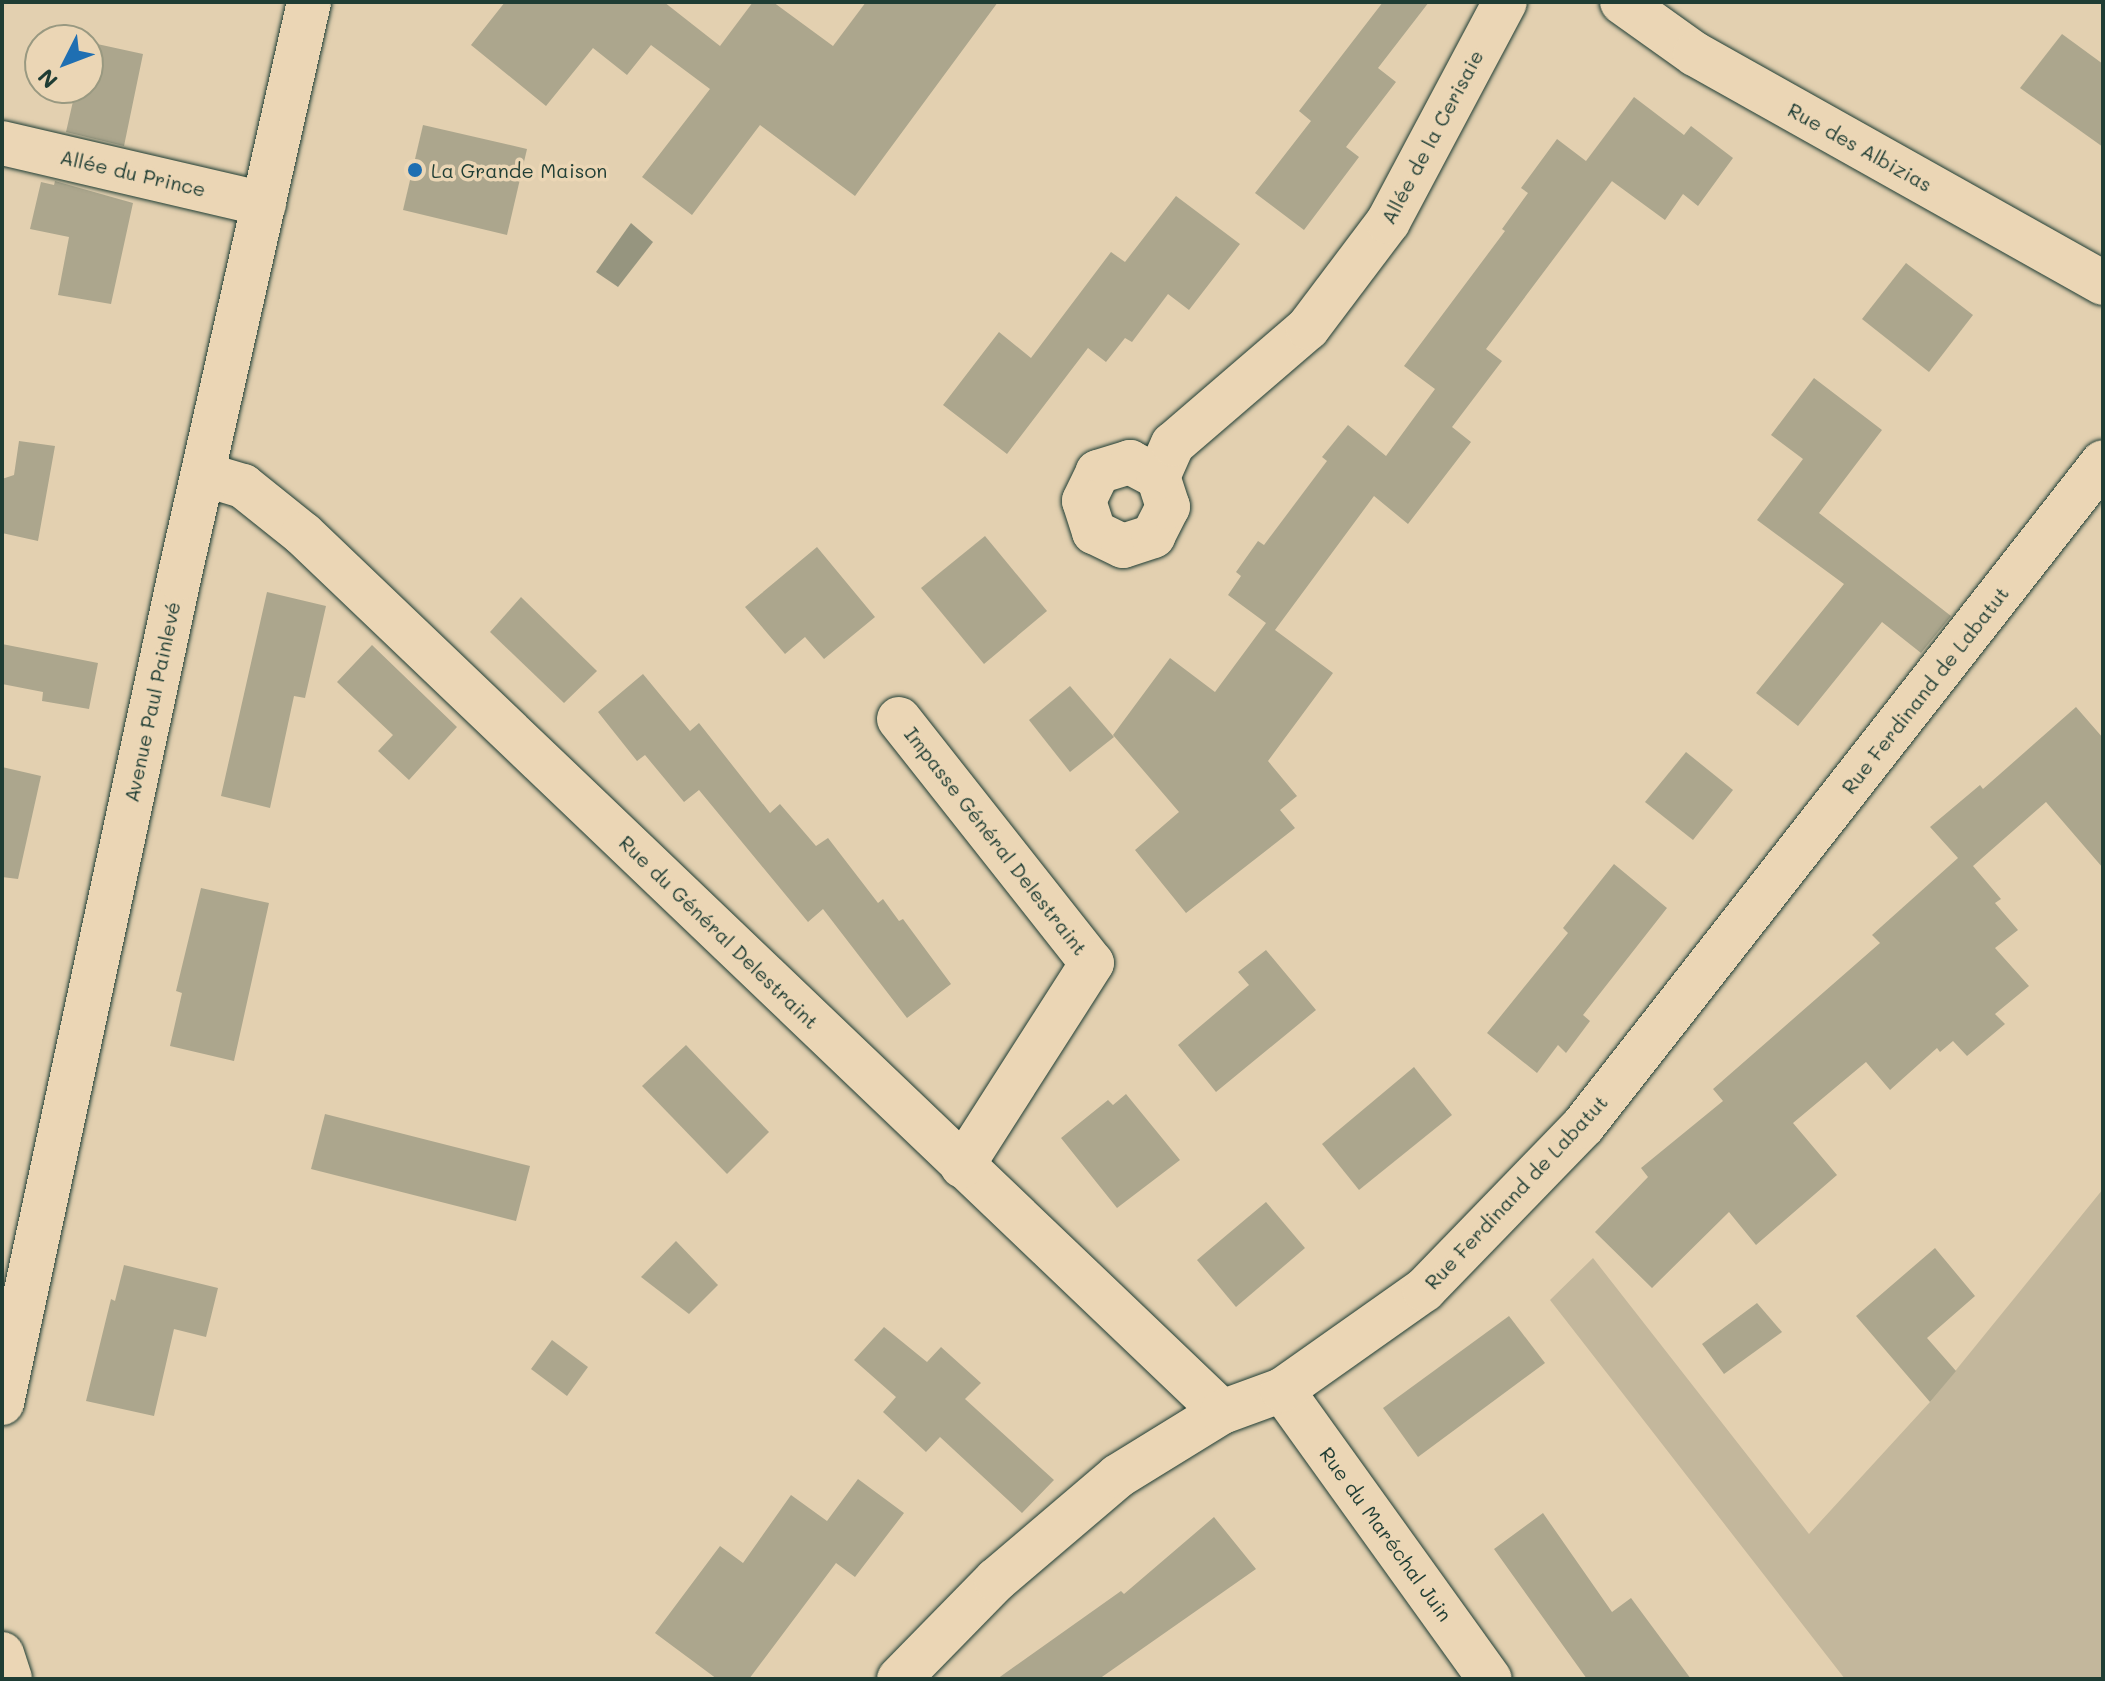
<!DOCTYPE html>
<html>
<head>
<meta charset="utf-8">
<style>
  body { margin:0 }
  #map { position:relative; width:2105px; height:1681px; overflow:hidden; background:#e3d0b0; font-family:Mali,sans-serif }
  div>[style] { position:absolute }
  [style*='--x'] { left:calc(var(--x)*1px); top:calc(var(--y)*1px); width:calc(var(--w)*1px); rotate:calc(var(--a)*1deg) }
  .green>* { inset:0; background:#c3b79c }
  .water>* { inset:0; background:#96957f }
  .building>* { inset:0; background:#aca68d }
  .roads { filter:drop-shadow(0 0 2px #1f3d34) drop-shadow(0 0 2px #1f3d34) }
  .street>* { height:44px; margin:-22px; padding:0 22px; transform-origin:22px; border-radius:22px; background:#ebd6b5 }
  .secondary>* { height:44px; margin:-22px; padding:0 22px; transform-origin:22px; border-radius:22px; background:#ebd6b5 }
  .dots>* { width:22px; height:22px; translate:-50% -50%; box-sizing:border-box; border:4px solid #ebd6b5; border-radius:50% }
  span { translate:-50% -50%; white-space:nowrap; text-align:center; line-height:1.15; -webkit-text-stroke:7px #ebd6b5; paint-order:stroke }
  .street-label { font-size:20px; color:#1f3d34 }
  .poi-label { font-size:20px; color:#1f3d34 }
  .left { translate:0 -50%; text-align:left }
  .frame { position:absolute; inset:0; border:4px solid #1f3d34; pointer-events:none }
  .north { position:absolute; left:24px; top:24px; width:80px; height:80px; box-sizing:border-box; background:#ebd6b5; border:2px solid #999981; border-radius:50%; rotate:228deg; font-size:22px; font-weight:700; line-height:32px; text-align:center; color:#1f3d34 }
  .north::after { content:''; display:block; margin:auto; width:28px; height:36px; background:#1f6fb2; clip-path:polygon(50% 0,100% 100%,50% 72%,0 100%) }
</style>
</head>
<body>
<div id="map">
  <div class="green">
    <div style="clip-path:polygon(2103px 1189px,2103px 1679px,1845px 1679px,1550px 1300px,1593px 1258px,1809px 1534px,1930px 1402px)"></div>
  </div>
  <div class="water">
    <div style="clip-path:polygon(631px 223px,653px 242px,618px 287px,596px 272px)"></div>
  </div>
  <div class="building">
    <div style="clip-path:polygon(505px 2px,664px 2px,720px 46px,753px 2px,773px 2px,833px 46px,866px 2px,998px 2px,855px 196px,760px 125px,692px 215px,642px 177px,710px 89px,651px 45px,627px 75px,593px 48px,546px 106px,471px 45px)"></div>
    <div style="clip-path:polygon(1383px 2px,1429px 2px,1378px 68px,1396px 82px,1346px 147px,1359px 157px,1304px 230px,1255px 193px,1311px 121px,1299px 111px)"></div>
    <div style="clip-path:polygon(2062px 34px,2103px 64px,2103px 147px,2020px 88px)"></div>
    <div style="clip-path:polygon(88px 42px,143px 54px,124px 146px,66px 132px,76px 88px,88px 88px)"></div>
    <div style="clip-path:polygon(1634px 97px,1684px 135px,1691px 126px,1733px 158px,1698px 206px,1683px 194px,1665px 220px,1605px 176px,1612px 181px,1486px 349px,1502px 361px,1452px 427px,1471px 442px,1408px 524px,1374px 496px,1275px 630px,1333px 673px,1268px 761px,1297px 796px,1280px 810px,1295px 828px,1186px 913px,1135px 850px,1179px 812px,1113px 735px,1170px 658px,1215px 692px,1266px 623px,1228px 595px,1241px 576px,1236px 572px,1258px 541px,1264px 545px,1327px 461px,1322px 457px,1348px 425px,1386px 456px,1435px 389px,1404px 366px,1505px 231px,1502px 229px,1528px 193px,1521px 188px,1557px 139px,1586px 161px)"></div>
    <div style="clip-path:polygon(423px 125px,527px 149px,507px 235px,403px 210px)"></div>
    <div style="clip-path:polygon(55px 181px,133px 203px,111px 304px,58px 295px,69px 237px,30px 229px,41px 182px,54px 185px)"></div>
    <div style="clip-path:polygon(1176px 196px,1240px 244px,1189px 310px,1168px 294px,1132px 342px,1125px 338px,1106px 362px,1088px 348px,1007px 454px,943px 405px,999px 332px,1031px 358px,1111px 252px,1125px 262px)"></div>
    <div style="clip-path:polygon(1906px 263px,1973px 315px,1929px 372px,1862px 319px)"></div>
    <div style="clip-path:polygon(1814px 378px,1882px 430px,1819px 513px,1951px 616px,1921px 653px,1882px 622px,1798px 726px,1756px 693px,1844px 584px,1757px 520px,1803px 459px,1771px 435px)"></div>
    <div style="clip-path:polygon(19px 441px,55px 446px,38px 541px,2px 533px,2px 479px,14px 475px)"></div>
    <div style="clip-path:polygon(985px 536px,1047px 611px,984px 664px,921px 588px)"></div>
    <div style="clip-path:polygon(817px 547px,875px 617px,824px 659px,805px 637px,785px 654px,745px 607px)"></div>
    <div style="clip-path:polygon(267px 592px,326px 606px,305px 698px,294px 696px,270px 808px,221px 796px)"></div>
    <div style="clip-path:polygon(521px 597px,597px 671px,564px 703px,490px 632px)"></div>
    <div style="clip-path:polygon(2px 644px,98px 663px,89px 709px,42px 701px,43px 692px,2px 684px)"></div>
    <div style="clip-path:polygon(372px 645px,457px 727px,409px 780px,378px 751px,393px 735px,337px 682px)"></div>
    <div style="clip-path:polygon(643px 674px,690px 731px,699px 723px,770px 813px,780px 804px,816px 846px,828px 838px,878px 903px,883px 899px,899px 921px,903px 919px,951px 984px,907px 1018px,823px 909px,808px 922px,699px 790px,684px 802px,645px 755px,637px 761px,598px 712px)"></div>
    <div style="clip-path:polygon(1070px 686px,1114px 737px,1070px 772px,1029px 720px)"></div>
    <div style="clip-path:polygon(2076px 707px,2103px 738px,2103px 868px,2046px 802px,1973px 866px,2001px 899px,1995px 903px,2018px 930px,1995px 948px,2029px 986px,1995px 1014px,2005px 1024px,1967px 1056px,1953px 1041px,1940px 1052px,1937px 1048px,1890px 1090px,1866px 1062px,1793px 1123px,1837px 1175px,1756px 1245px,1729px 1212px,1652px 1288px,1595px 1232px,1648px 1177px,1641px 1168px,1723px 1101px,1713px 1089px,1880px 943px,1872px 935px,1958px 858px,1930px 827px,1980px 785px,1983px 789px)"></div>
    <div style="clip-path:polygon(1686px 752px,1733px 790px,1693px 840px,1645px 802px)"></div>
    <div style="clip-path:polygon(2px 767px,41px 776px,18px 879px,2px 877px)"></div>
    <div style="clip-path:polygon(1614px 864px,1667px 908px,1583px 1015px,1590px 1021px,1566px 1053px,1558px 1045px,1537px 1073px,1487px 1033px,1568px 933px,1563px 928px)"></div>
    <div style="clip-path:polygon(201px 888px,269px 903px,234px 1061px,170px 1046px,182px 993px,176px 991px)"></div>
    <div style="clip-path:polygon(1266px 950px,1316px 1010px,1216px 1092px,1178px 1045px,1249px 985px,1238px 972px)"></div>
    <div style="clip-path:polygon(686px 1045px,769px 1132px,727px 1174px,642px 1086px)"></div>
    <div style="clip-path:polygon(1414px 1067px,1452px 1115px,1359px 1190px,1322px 1144px)"></div>
    <div style="clip-path:polygon(1126px 1094px,1180px 1160px,1117px 1208px,1061px 1138px,1108px 1100px,1113px 1105px)"></div>
    <div style="clip-path:polygon(325px 1114px,530px 1166px,516px 1221px,311px 1169px)"></div>
    <div style="clip-path:polygon(1266px 1202px,1305px 1248px,1236px 1307px,1197px 1260px)"></div>
    <div style="clip-path:polygon(676px 1241px,718px 1285px,689px 1314px,641px 1277px)"></div>
    <div style="clip-path:polygon(1935px 1248px,1975px 1296px,1927px 1338px,1956px 1371px,1930px 1402px,1856px 1316px)"></div>
    <div style="clip-path:polygon(124px 1265px,218px 1288px,206px 1337px,174px 1329px,154px 1416px,86px 1401px,111px 1299px,115px 1301px)"></div>
    <div style="clip-path:polygon(1757px 1303px,1782px 1332px,1724px 1374px,1702px 1344px)"></div>
    <div style="clip-path:polygon(1509px 1316px,1545px 1363px,1418px 1457px,1383px 1408px)"></div>
    <div style="clip-path:polygon(884px 1327px,927px 1362px,941px 1347px,981px 1383px,965px 1399px,1054px 1480px,1022px 1513px,940px 1437px,926px 1452px,883px 1412px,896px 1397px,854px 1360px)"></div>
    <div style="clip-path:polygon(552px 1340px,588px 1367px,567px 1396px,531px 1369px)"></div>
    <div style="clip-path:polygon(858px 1479px,904px 1513px,855px 1577px,836px 1563px,749px 1679px,717px 1679px,655px 1633px,720px 1546px,743px 1563px,791px 1495px,827px 1521px)"></div>
    <div style="clip-path:polygon(1543px 1513px,1612px 1612px,1631px 1598px,1691px 1679px,1587px 1679px,1494px 1549px)"></div>
    <div style="clip-path:polygon(1214px 1517px,1256px 1569px,1099px 1679px,997px 1679px,1121px 1591px,1124px 1594px)"></div>
  </div>
  <div class="roads">
    <div class="street">
      <div style="--x:1622;--y:2;--w:90;--a:35.5"></div>
      <div style="--x:1695;--y:54;--w:468;--a:29.3"></div>
      <div style="--x:2;--y:143;--w:269;--a:13.1"></div>
      <div style="--x:203;--y:474;--w:42;--a:16.7"></div>
      <div style="--x:243;--y:486;--w:77;--a:38.7"></div>
      <div style="--x:303;--y:534;--w:1271;--a:43.69"></div>
      <div style="--x:1158;--y:477;--w:32;--a:-152"></div>
      <div style="--x:1130;--y:462;--w:34;--a:163"></div>
      <div style="--x:1098;--y:472;--w:32;--a:116"></div>
      <div style="--x:1084;--y:501;--w:33;--a:72"></div>
      <div style="--x:1094;--y:532;--w:32;--a:26"></div>
      <div style="--x:1123;--y:546;--w:32;--a:-18"></div>
      <div style="--x:1153;--y:536;--w:33;--a:-63"></div>
      <div style="--x:1168;--y:507;--w:32;--a:-108"></div>
      <div style="--x:1158;--y:477;--w:36;--a:-66"></div>
      <div style="--x:1173;--y:444;--w:178;--a:-40.7"></div>
      <div style="--x:1308;--y:328;--w:133;--a:-53"></div>
      <div style="--x:1388;--y:222;--w:249;--a:-62"></div>
      <div style="--x:899;--y:719;--w:311;--a:51.7"></div>
      <div style="--x:1092;--y:963;--w:241;--a:122.6"></div>
      <div style="--x:1282;--y:1390;--w:356;--a:54.3"></div>
    </div>
    <div class="secondary">
      <div style="--x:2;--y:1403;--w:844;--a:-77.89"></div>
      <div style="--x:179;--y:578;--w:590;--a:-77.28"></div>
      <div style="--x:2;--y:1654;--w:26;--a:72"></div>
      <div style="--x:899;--y:1679;--w:139;--a:-45.6"></div>
      <div style="--x:996;--y:1580;--w:160;--a:-40.4"></div>
      <div style="--x:1118;--y:1476;--w:122;--a:-31.6"></div>
      <div style="--x:1222;--y:1412;--w:64;--a:-20.1"></div>
      <div style="--x:1282;--y:1390;--w:174;--a:-35.2"></div>
      <div style="--x:1424;--y:1290;--w:228;--a:-45.9"></div>
      <div style="--x:1583;--y:1126;--w:843;--a:-51.93"></div>
    </div>
  </div>
  <div class="dots">
    <div style="left:415px;top:170px;background:#1f6fb2"></div>
  </div>
  <div class="street-label">
    <span style="left:1432px;top:137px;rotate:-62deg">Allée de la Cerisaie</span>
    <span style="left:1860px;top:147px;rotate:29deg">Rue des Albizias</span>
    <span style="left:133px;top:173px;rotate:13deg">Allée du Prince</span>
    <span style="left:1925px;top:690px;rotate:-52deg">Rue Ferdinand de Labatut</span>
    <span style="left:152px;top:702px;rotate:-78deg">Avenue Paul Painlevé</span>
    <span style="left:996px;top:841px;rotate:52deg">Impasse Général Delestraint</span>
    <span style="left:719px;top:932px;rotate:44deg">Rue du Général Delestraint</span>
    <span style="left:1516px;top:1192px;rotate:-47deg">Rue Ferdinand de Labatut</span>
    <span style="left:1386px;top:1534px;rotate:54deg">Rue du Maréchal Juin</span>
  </div>
  <div class="poi-label">
    <span class="left" style="left:431px;top:170px">La Grande Maison</span>
  </div>
  <div class="frame"></div>
  <div class="north">N</div>
</div>
</body>
</html>
